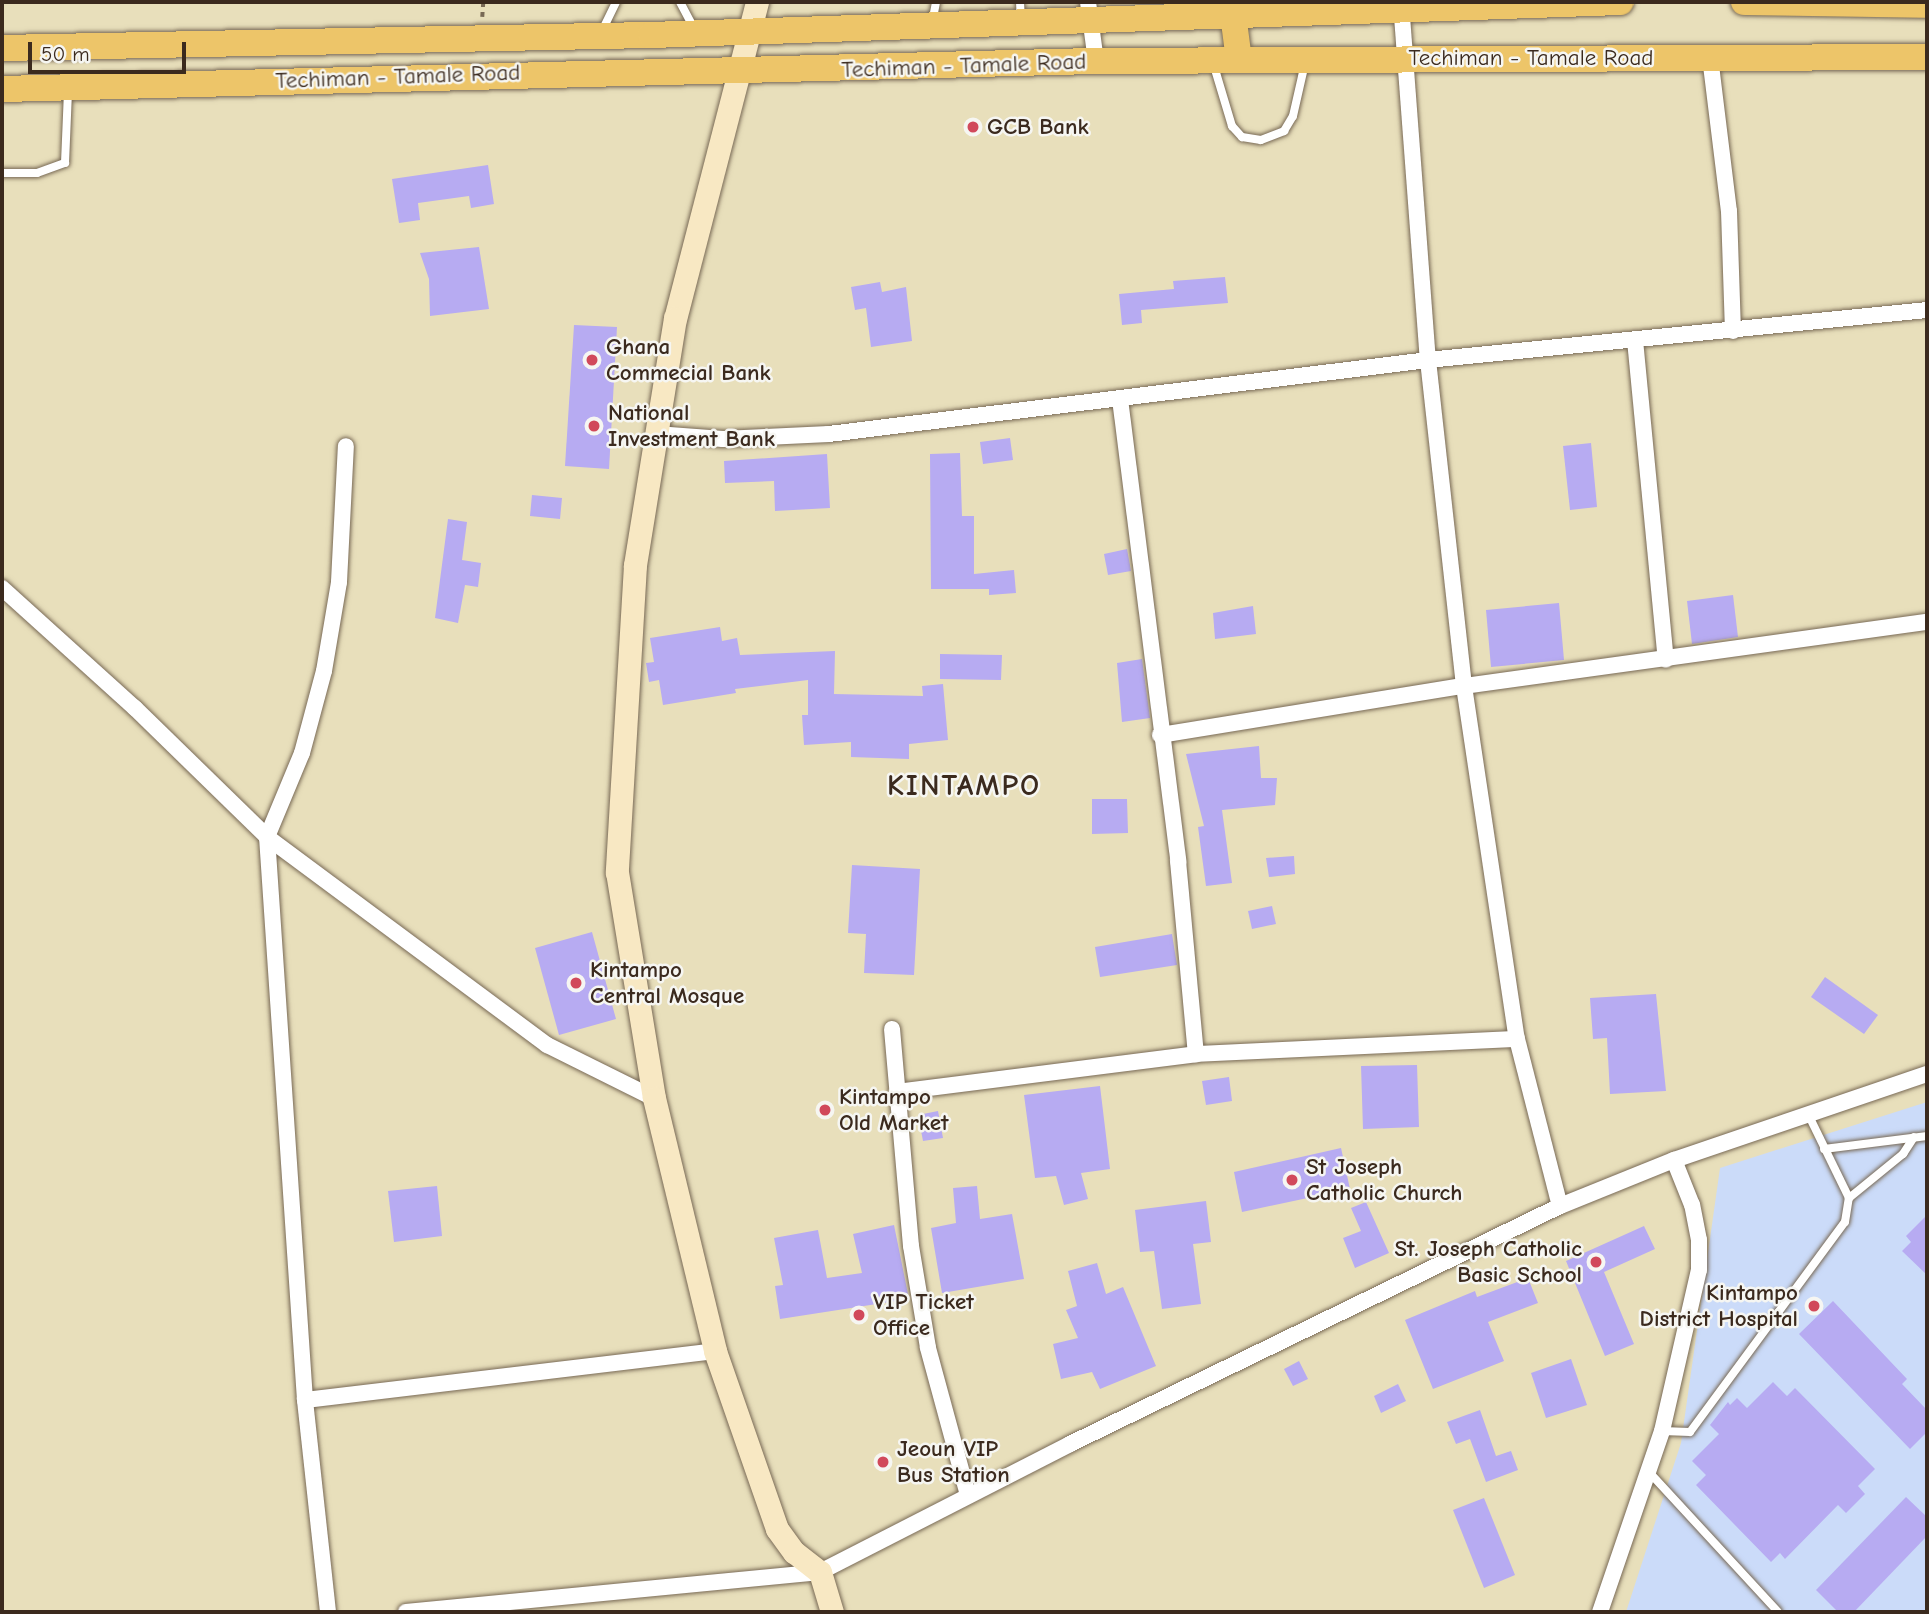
<!DOCTYPE html>
<html>
<head>
<meta charset="utf-8">
<style>
  body { margin:0 }
  #map { position:relative; width:1929px; height:1614px; overflow:hidden; background:#e8dfbb; font-family:"Comic Neue",sans-serif }
  div>[style] { position:absolute }
  [style*='--x'] { left:calc(var(--x)*1px); top:calc(var(--y)*1px); width:calc(var(--w)*1px); rotate:calc(var(--a)*1deg) }
  .built>* { inset:0; background:#cbdbf9 }
  .building>* { inset:0; background:#b7abf2 }
  .path>* { height:3.5px; margin-top:-1.75px; transform-origin:0; background:repeating-linear-gradient(90deg,#786955 0 5px,transparent 0 10px) }
  .roads { filter:drop-shadow(0 0 2px #786955) drop-shadow(0 0 2px #786955) }
  .service>* { height:8px; margin:-4px; padding:0 4px; transform-origin:4px; border-radius:4px; background:#fff }
  .minor>* { height:16px; margin:-8px; padding:0 8px; transform-origin:8px; border-radius:8px; background:#fff }
  .secondary>* { height:23px; margin:-11.5px; padding:0 11.5px; transform-origin:11.5px; border-radius:11.5px; background:#f8e8c3 }
  .trunk>* { height:26px; margin:-13px; padding:0 13px; transform-origin:13px; border-radius:13px; background:#edc569 }
  .dots>* { width:19px; height:19px; translate:-50% -50%; box-sizing:border-box; border:4px solid #f6f6f2; border-radius:50% }
  span { translate:-50% -50%; white-space:nowrap; text-align:center; line-height:1.15; -webkit-text-stroke:5px #f6f6f2; paint-order:stroke }
  .street-label { font-size:23px; color:#3b2a1e }
  .poi-label { font-size:23px; color:#3b2a1e; font-weight:700 }
  .left { translate:0 -50%; text-align:left }
  .right { translate:-100% -50%; text-align:right }
  .district-label { font-size:30px; color:#3b2a1e; font-weight:700; letter-spacing:2px }
  .frame { position:absolute; inset:0; border:4px solid #3b2a1e; pointer-events:none }
  .scale { position:absolute; left:28px; top:42px; width:158px; height:32px; box-sizing:border-box; border:4px solid #3b2a1e; border-top:0; padding-left:9px; font-size:21px; line-height:24px; white-space:nowrap; color:#3b2a1e; -webkit-text-stroke:5px #f6f6f2; paint-order:stroke }
</style>
</head>
<body>
<div id="map">
  <div class="built">
    <div style="clip-path:polygon(1927px 1102px,1927px 1612px,1626px 1612px,1681px 1443px,1720px 1168px)"></div>
  </div>
  <div class="building">
    <div style="clip-path:polygon(488px 165px,494px 204px,471px 208px,469px 196px,418px 203px,420px 220px,399px 223px,392px 179px)"></div>
    <div style="clip-path:polygon(479px 247px,489px 309px,430px 316px,429px 279px,420px 253px)"></div>
    <div style="clip-path:polygon(1225px 277px,1228px 303px,1141px 310px,1142px 323px,1122px 325px,1119px 294px,1174px 289px,1173px 281px)"></div>
    <div style="clip-path:polygon(880px 282px,882px 292px,906px 287px,912px 341px,871px 347px,866px 308px,855px 310px,851px 287px)"></div>
    <div style="clip-path:polygon(574px 325px,617px 327px,609px 469px,565px 466px)"></div>
    <div style="clip-path:polygon(1010px 438px,1013px 460px,983px 464px,980px 442px)"></div>
    <div style="clip-path:polygon(1591px 443px,1597px 507px,1570px 510px,1563px 446px)"></div>
    <div style="clip-path:polygon(960px 453px,962px 516px,974px 516px,974px 574px,1014px 570px,1016px 593px,989px 595px,989px 589px,931px 589px,930px 454px)"></div>
    <div style="clip-path:polygon(827px 454px,830px 508px,775px 511px,774px 481px,725px 483px,724px 461px)"></div>
    <div style="clip-path:polygon(532px 495px,562px 498px,560px 519px,530px 516px)"></div>
    <div style="clip-path:polygon(448px 519px,467px 522px,462px 560px,481px 563px,478px 587px,465px 585px,458px 623px,435px 618px)"></div>
    <div style="clip-path:polygon(1127px 549px,1131px 571px,1108px 575px,1104px 554px)"></div>
    <div style="clip-path:polygon(1733px 595px,1738px 637px,1692px 644px,1687px 601px)"></div>
    <div style="clip-path:polygon(1559px 603px,1564px 660px,1491px 667px,1486px 610px)"></div>
    <div style="clip-path:polygon(1253px 606px,1256px 634px,1215px 639px,1213px 613px)"></div>
    <div style="clip-path:polygon(720px 627px,722px 641px,737px 638px,740px 655px,835px 651px,834px 694px,923px 696px,922px 686px,943px 684px,948px 740px,909px 744px,909px 759px,851px 757px,851px 742px,804px 745px,802px 715px,808px 715px,808px 680px,735px 689px,736px 693px,663px 705px,659px 680px,649px 682px,646px 663px,654px 662px,650px 638px)"></div>
    <div style="clip-path:polygon(940px 654px,1002px 655px,1001px 680px,940px 679px)"></div>
    <div style="clip-path:polygon(1142px 659px,1150px 718px,1122px 722px,1117px 663px)"></div>
    <div style="clip-path:polygon(1259px 746px,1261px 778px,1277px 778px,1275px 805px,1222px 810px,1232px 883px,1206px 886px,1198px 827px,1204px 826px,1186px 754px)"></div>
    <div style="clip-path:polygon(1092px 799px,1127px 799px,1128px 833px,1092px 834px)"></div>
    <div style="clip-path:polygon(1294px 856px,1295px 874px,1269px 877px,1266px 858px)"></div>
    <div style="clip-path:polygon(852px 865px,920px 869px,914px 975px,864px 973px,866px 934px,848px 933px)"></div>
    <div style="clip-path:polygon(1272px 906px,1276px 924px,1252px 929px,1248px 911px)"></div>
    <div style="clip-path:polygon(592px 932px,616px 1019px,559px 1035px,535px 948px)"></div>
    <div style="clip-path:polygon(1172px 934px,1177px 965px,1100px 977px,1095px 947px)"></div>
    <div style="clip-path:polygon(1825px 977px,1878px 1015px,1864px 1034px,1811px 997px)"></div>
    <div style="clip-path:polygon(1656px 994px,1666px 1091px,1610px 1094px,1607px 1038px,1593px 1039px,1590px 998px)"></div>
    <div style="clip-path:polygon(1417px 1065px,1419px 1127px,1363px 1129px,1361px 1066px)"></div>
    <div style="clip-path:polygon(1229px 1077px,1232px 1101px,1206px 1105px,1202px 1081px)"></div>
    <div style="clip-path:polygon(1100px 1086px,1110px 1169px,1081px 1173px,1088px 1199px,1064px 1205px,1056px 1176px,1035px 1178px,1024px 1095px)"></div>
    <div style="clip-path:polygon(938px 1111px,943px 1138px,923px 1141px,918px 1115px)"></div>
    <div style="clip-path:polygon(1341px 1148px,1350px 1189px,1242px 1212px,1234px 1172px)"></div>
    <div style="clip-path:polygon(437px 1186px,442px 1236px,394px 1242px,388px 1191px)"></div>
    <div style="clip-path:polygon(977px 1186px,980px 1219px,1012px 1214px,1024px 1279px,942px 1293px,931px 1228px,956px 1223px,953px 1188px)"></div>
    <div style="clip-path:polygon(1206px 1201px,1211px 1242px,1193px 1244px,1201px 1304px,1162px 1309px,1154px 1251px,1140px 1252px,1135px 1210px)"></div>
    <div style="clip-path:polygon(1366px 1202px,1389px 1253px,1355px 1268px,1343px 1238px,1361px 1231px,1351px 1208px)"></div>
    <div style="clip-path:polygon(1927px 1215px,1927px 1275px,1902px 1251px,1911px 1242px,1906px 1236px)"></div>
    <div style="clip-path:polygon(894px 1225px,909px 1299px,780px 1319px,775px 1286px,783px 1285px,774px 1238px,818px 1230px,827px 1278px,862px 1273px,853px 1234px)"></div>
    <div style="clip-path:polygon(1644px 1226px,1655px 1249px,1604px 1272px,1634px 1344px,1605px 1356px,1566px 1261px)"></div>
    <div style="clip-path:polygon(1097px 1263px,1106px 1294px,1123px 1287px,1156px 1366px,1100px 1389px,1092px 1372px,1061px 1379px,1053px 1344px,1078px 1338px,1066px 1310px,1077px 1306px,1068px 1271px)"></div>
    <div style="clip-path:polygon(1528px 1278px,1538px 1303px,1488px 1322px,1504px 1361px,1433px 1389px,1405px 1320px,1475px 1291px,1477px 1297px)"></div>
    <div style="clip-path:polygon(1833px 1301px,1907px 1379px,1902px 1384px,1927px 1410px,1927px 1432px,1910px 1449px,1799px 1334px)"></div>
    <div style="clip-path:polygon(1571px 1359px,1587px 1405px,1546px 1418px,1531px 1373px)"></div>
    <div style="clip-path:polygon(1299px 1361px,1308px 1379px,1293px 1386px,1284px 1369px)"></div>
    <div style="clip-path:polygon(1773px 1382px,1787px 1396px,1795px 1388px,1875px 1469px,1858px 1486px,1865px 1494px,1846px 1513px,1838px 1505px,1785px 1559px,1780px 1553px,1771px 1562px,1696px 1485px,1706px 1475px,1692px 1461px,1719px 1434px,1710px 1425px,1728px 1402px,1730px 1405px,1737px 1398px,1747px 1408px)"></div>
    <div style="clip-path:polygon(1398px 1384px,1406px 1401px,1381px 1413px,1374px 1396px)"></div>
    <div style="clip-path:polygon(1480px 1410px,1496px 1456px,1511px 1451px,1518px 1470px,1486px 1482px,1470px 1439px,1456px 1444px,1447px 1422px)"></div>
    <div style="clip-path:polygon(1906px 1497px,1927px 1517px,1927px 1536px,1854px 1612px,1838px 1612px,1816px 1590px)"></div>
    <div style="clip-path:polygon(1484px 1498px,1515px 1575px,1484px 1588px,1453px 1510px)"></div>
  </div>
  <div class="path">
    <div style="--x:482;--y:17;--w:15;--a:-86"></div>
  </div>
  <div class="roads">
    <div class="service">
      <div style="--x:680;--y:2;--w:32;--a:62"></div>
      <div style="--x:1020;--y:2;--w:17;--a:87"></div>
      <div style="--x:932;--y:23;--w:21;--a:-79"></div>
      <div style="--x:602;--y:31;--w:32;--a:-64"></div>
      <div style="--x:1214;--y:66;--w:63;--a:73.3"></div>
      <div style="--x:1232;--y:126;--w:15;--a:48"></div>
      <div style="--x:1242;--y:137;--w:19;--a:9"></div>
      <div style="--x:1261;--y:140;--w:25;--a:-21"></div>
      <div style="--x:1284;--y:131;--w:17;--a:-59"></div>
      <div style="--x:1293;--y:116;--w:54;--a:-77.2"></div>
      <div style="--x:2;--y:173;--w:35;--a:0"></div>
      <div style="--x:37;--y:173;--w:30;--a:-20"></div>
      <div style="--x:65;--y:163;--w:72;--a:-87.6"></div>
      <div style="--x:1824;--y:1149;--w:104;--a:-7.2"></div>
      <div style="--x:1849;--y:1198;--w:70;--a:-39.2"></div>
      <div style="--x:1903;--y:1154;--w:20;--a:-57"></div>
      <div style="--x:1662;--y:1431;--w:28;--a:2"></div>
      <div style="--x:1690;--y:1432;--w:261;--a:-53.6"></div>
      <div style="--x:1845;--y:1222;--w:24;--a:-81"></div>
      <div style="--x:1849;--y:1198;--w:93;--a:-116"></div>
      <div style="--x:1649;--y:1472;--w:190;--a:47.3"></div>
    </div>
    <div class="minor">
      <div style="--x:1088;--y:2;--w:60;--a:82.3"></div>
      <div style="--x:1401;--y:3;--w:358;--a:85.7"></div>
      <div style="--x:1428;--y:360;--w:328;--a:83.7"></div>
      <div style="--x:1464;--y:686;--w:357;--a:81.5"></div>
      <div style="--x:1517;--y:1039;--w:172;--a:75.6"></div>
      <div style="--x:1710;--y:57;--w:155;--a:83"></div>
      <div style="--x:1729;--y:211;--w:120;--a:88.1"></div>
      <div style="--x:1635;--y:340;--w:321;--a:84.5"></div>
      <div style="--x:1120;--y:399;--w:466;--a:82.8"></div>
      <div style="--x:1178;--y:861;--w:194;--a:84.7"></div>
      <div style="--x:656;--y:434;--w:67;--a:4.3"></div>
      <div style="--x:723;--y:439;--w:106;--a:-2.7"></div>
      <div style="--x:829;--y:434;--w:604;--a:-7.04"></div>
      <div style="--x:1428;--y:360;--w:501;--a:-5.72"></div>
      <div style="--x:2;--y:588;--w:179;--a:42.1"></div>
      <div style="--x:135;--y:708;--w:185;--a:44.3"></div>
      <div style="--x:267;--y:837;--w:349;--a:36.6"></div>
      <div style="--x:547;--y:1045;--w:119;--a:26.4"></div>
      <div style="--x:1160;--y:735;--w:308;--a:-9.2"></div>
      <div style="--x:1464;--y:686;--w:467;--a:-7.9"></div>
      <div style="--x:892;--y:1029;--w:218;--a:85"></div>
      <div style="--x:911;--y:1246;--w:103;--a:80.5"></div>
      <div style="--x:928;--y:1348;--w:152;--a:74.8"></div>
      <div style="--x:897;--y:1092;--w:301;--a:-7.2"></div>
      <div style="--x:1196;--y:1054;--w:321;--a:-2.7"></div>
      <div style="--x:305;--y:1400;--w:413;--a:-6.8"></div>
      <div style="--x:328;--y:1612;--w:213;--a:-96.2"></div>
      <div style="--x:305;--y:1400;--w:564;--a:-93.86"></div>
      <div style="--x:267;--y:837;--w:91;--a:-67.4"></div>
      <div style="--x:302;--y:753;--w:85;--a:-75"></div>
      <div style="--x:324;--y:671;--w:90;--a:-80.4"></div>
      <div style="--x:339;--y:582;--w:136;--a:-87.1"></div>
      <div style="--x:406;--y:1612;--w:416;--a:-5.5"></div>
      <div style="--x:820;--y:1572;--w:281;--a:-27.1"></div>
      <div style="--x:1070;--y:1444;--w:545;--a:-25.91"></div>
      <div style="--x:1560;--y:1206;--w:123;--a:-22"></div>
      <div style="--x:1674;--y:1160;--w:267;--a:-18.8"></div>
      <div style="--x:1600;--y:1612;--w:191;--a:-71.1"></div>
      <div style="--x:1662;--y:1431;--w:165;--a:-77.1"></div>
      <div style="--x:1699;--y:1270;--w:30;--a:-90"></div>
      <div style="--x:1699;--y:1240;--w:36;--a:-101"></div>
      <div style="--x:1692;--y:1205;--w:48;--a:-111.8"></div>
    </div>
    <div class="secondary">
      <div style="--x:757;--y:2;--w:326;--a:104.5"></div>
      <div style="--x:675;--y:318;--w:250;--a:99.2"></div>
      <div style="--x:635;--y:565;--w:308;--a:93.4"></div>
      <div style="--x:617;--y:872;--w:229;--a:80.7"></div>
      <div style="--x:654;--y:1098;--w:260;--a:76.4"></div>
      <div style="--x:715;--y:1351;--w:188;--a:70.8"></div>
      <div style="--x:777;--y:1529;--w:29;--a:54"></div>
      <div style="--x:794;--y:1552;--w:33;--a:38"></div>
      <div style="--x:820;--y:1572;--w:42;--a:73.3"></div>
    </div>
    <div class="trunk">
      <div style="--x:1744;--y:2;--w:183;--a:0.9"></div>
      <div style="--x:1233;--y:14;--w:46;--a:82.6"></div>
      <div style="--x:2;--y:48;--w:649;--a:-1.15"></div>
      <div style="--x:651;--y:35;--w:970;--a:-1.95"></div>
      <div style="--x:2;--y:89;--w:1094;--a:-1.47"></div>
      <div style="--x:1096;--y:61;--w:831;--a:-0.28"></div>
    </div>
  </div>
  <div class="dots">
    <div style="left:973px;top:127px;background:#d1495b"></div>
    <div style="left:592px;top:360px;background:#d1495b"></div>
    <div style="left:594px;top:426px;background:#d1495b"></div>
    <div style="left:576px;top:983px;background:#d1495b"></div>
    <div style="left:825px;top:1110px;background:#d1495b"></div>
    <div style="left:1292px;top:1180px;background:#d1495b"></div>
    <div style="left:1596px;top:1262px;background:#d1495b"></div>
    <div style="left:1814px;top:1306px;background:#d1495b"></div>
    <div style="left:859px;top:1315px;background:#d1495b"></div>
    <div style="left:883px;top:1462px;background:#d1495b"></div>
  </div>
  <div class="street-label">
    <span style="left:1531px;top:58px">Techiman - Tamale Road</span>
    <span style="left:964px;top:66px;rotate:-2deg">Techiman - Tamale Road</span>
    <span style="left:398px;top:77px;rotate:-2deg">Techiman - Tamale Road</span>
  </div>
  <div class="poi-label">
    <span class="left" style="left:987px;top:127px">GCB Bank</span>
    <span class="left" style="left:606px;top:360px">Ghana<br>Commecial Bank</span>
    <span class="left" style="left:608px;top:426px">National<br>Investment Bank</span>
    <span class="left" style="left:590px;top:983px">Kintampo<br>Central Mosque</span>
    <span class="left" style="left:839px;top:1110px">Kintampo<br>Old Market</span>
    <span class="left" style="left:1306px;top:1180px">St Joseph<br>Catholic Church</span>
    <span class="right" style="left:1582px;top:1262px">St. Joseph Catholic<br>Basic School</span>
    <span class="right" style="left:1798px;top:1306px">Kintampo<br>District Hospital</span>
    <span class="left" style="left:873px;top:1315px">VIP Ticket<br>Office</span>
    <span class="left" style="left:897px;top:1462px">Jeoun VIP<br>Bus Station</span>
  </div>
  <div class="district-label">
    <span style="left:964px;top:786px">KINTAMPO</span>
  </div>
  <div class="frame"></div>
  <div class="scale">50 m</div>
</div>
</body>
</html>
